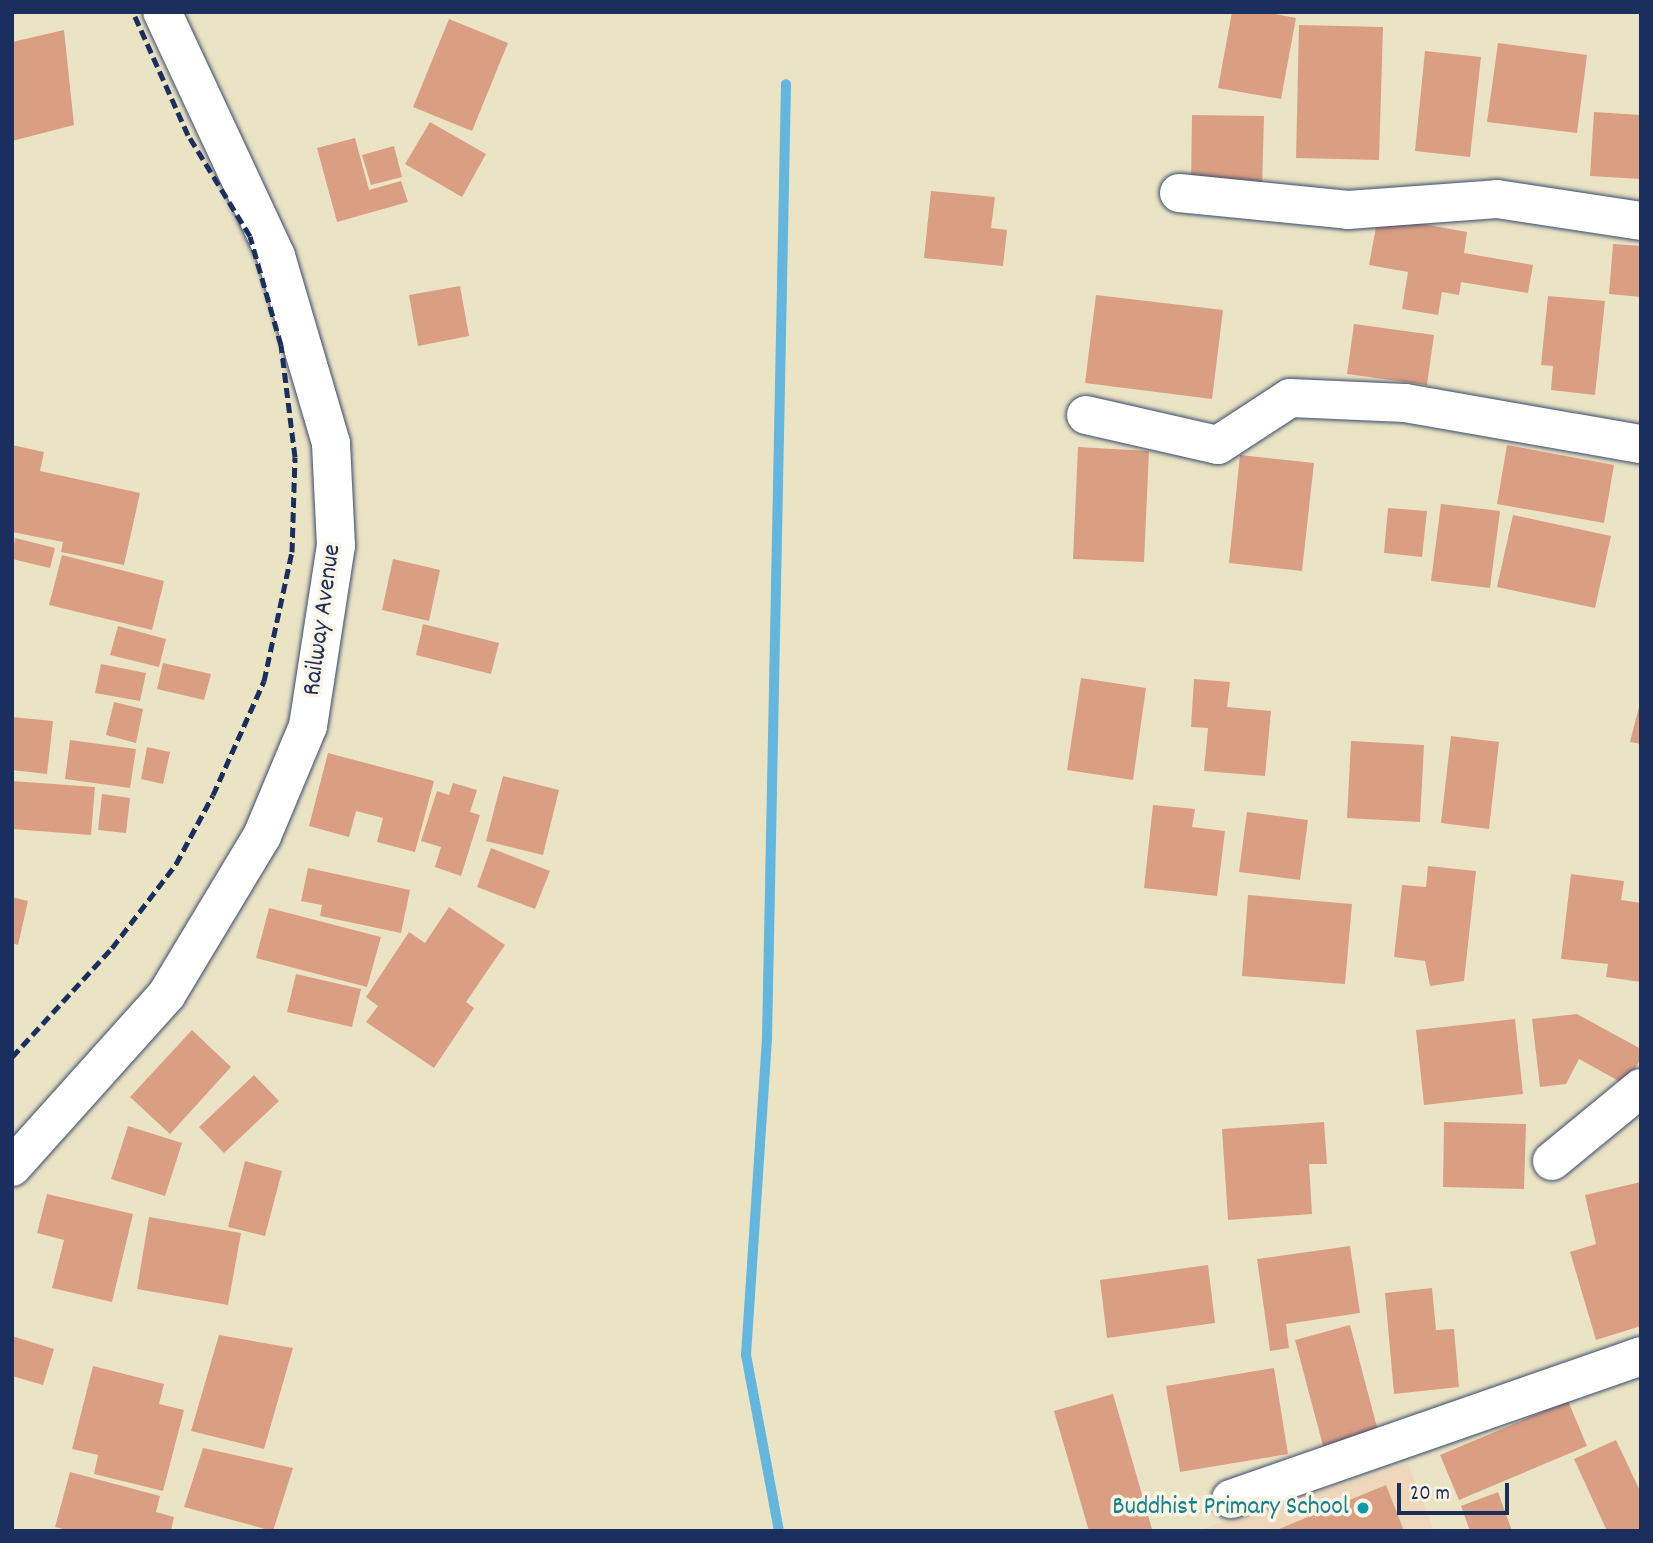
<!DOCTYPE html>
<html>
<head>
<meta charset="utf-8">
<style>
  body { margin:0 }
  #map { position:relative; width:1653px; height:1543px; overflow:hidden; background:#ebe4c4; font-family:Dekko,sans-serif }
  div>[style] { position:absolute }
  [style*='--x'] { left:calc(var(--x)*1px); top:calc(var(--y)*1px); width:calc(var(--w)*1px); rotate:calc(var(--a)*1deg) }
  .built>* { inset:0; background:#eed7bb }
  .stream>* { height:10px; margin:-5px; padding:0 5px; transform-origin:5px; border-radius:5px; background:#63b6de }
  .building>* { inset:0; background:#da9f83 }
  .roads { filter:drop-shadow(0 0 2px #3a4a6d) drop-shadow(0 0 2px #3a4a6d) }
  .minor>* { height:38px; margin:-19px; padding:0 19px; transform-origin:19px; border-radius:19px; background:#fff }
  .rail>* { height:5px; margin-top:-2.5px; transform-origin:0; background:repeating-linear-gradient(90deg,#1b2f5e 0 10px,transparent 0 15px) }
  .dots>* { width:19px; height:19px; translate:-50% -50%; box-sizing:border-box; border:4px solid #fcf5e5; border-radius:50% }
  span { translate:-50% -50%; white-space:nowrap; text-align:center; line-height:1.15; -webkit-text-stroke:7px #fcf5e5; paint-order:stroke }
  .street-label { font-size:26px; color:#1b2f5e }
  .culture-label { font-size:26px; color:#0d838f }
  .right { translate:-100% -50%; text-align:right }
  .frame { position:absolute; inset:0; border:14px solid #1b2f5e; pointer-events:none }
  .scale { position:absolute; left:1397px; top:1483px; width:112px; height:32px; box-sizing:border-box; border:4px solid #1b2f5e; border-top:0; padding-left:9px; font-size:21px; line-height:24px; white-space:nowrap; color:#1b2f5e; -webkit-text-stroke:5px #fcf5e5; paint-order:stroke }
</style>
</head>
<body>
<div id="map">
  <div class="built">
    <div style="clip-path:polygon(1408px 1464px,1434px 1531px,1195px 1531px)"></div>
  </div>
  <div class="stream">
    <div style="--x:779;--y:1531;--w:179;--a:-100.6"></div>
    <div style="--x:746;--y:1355;--w:318;--a:-86.2"></div>
    <div style="--x:767;--y:1038;--w:954;--a:-88.86"></div>
  </div>
  <div class="building">
    <div style="clip-path:polygon(1232px 12px,1265px 12px,1296px 18px,1281px 99px,1218px 88px)"></div>
    <div style="clip-path:polygon(449px 19px,508px 43px,472px 131px,413px 107px)"></div>
    <div style="clip-path:polygon(1299px 25px,1383px 27px,1379px 160px,1296px 158px)"></div>
    <div style="clip-path:polygon(64px 30px,74px 125px,12px 141px,12px 42px)"></div>
    <div style="clip-path:polygon(1498px 43px,1587px 55px,1577px 133px,1487px 122px)"></div>
    <div style="clip-path:polygon(1425px 51px,1481px 57px,1470px 157px,1415px 151px)"></div>
    <div style="clip-path:polygon(1594px 112px,1641px 115px,1641px 179px,1590px 176px)"></div>
    <div style="clip-path:polygon(1192px 115px,1264px 116px,1262px 190px,1191px 188px)"></div>
    <div style="clip-path:polygon(430px 122px,486px 154px,462px 197px,405px 164px)"></div>
    <div style="clip-path:polygon(355px 138px,369px 190px,401px 181px,408px 202px,337px 222px,317px 148px)"></div>
    <div style="clip-path:polygon(394px 146px,402px 177px,371px 185px,362px 155px)"></div>
    <div style="clip-path:polygon(931px 191px,995px 197px,991px 228px,1007px 230px,1003px 266px,924px 258px)"></div>
    <div style="clip-path:polygon(1378px 216px,1467px 232px,1464px 253px,1533px 265px,1528px 293px,1461px 282px,1459px 295px,1442px 292px,1438px 315px,1402px 309px,1408px 272px,1369px 265px)"></div>
    <div style="clip-path:polygon(1613px 244px,1641px 246px,1641px 297px,1609px 294px)"></div>
    <div style="clip-path:polygon(460px 286px,469px 336px,418px 346px,409px 295px)"></div>
    <div style="clip-path:polygon(1096px 295px,1223px 310px,1212px 399px,1085px 383px)"></div>
    <div style="clip-path:polygon(1548px 296px,1605px 301px,1595px 395px,1551px 390px,1553px 366px,1541px 365px)"></div>
    <div style="clip-path:polygon(1354px 324px,1434px 335px,1427px 385px,1347px 374px)"></div>
    <div style="clip-path:polygon(12px 445px,44px 452px,40px 471px,140px 493px,124px 565px,61px 552px,63px 542px,12px 532px)"></div>
    <div style="clip-path:polygon(1507px 445px,1614px 465px,1604px 523px,1497px 504px)"></div>
    <div style="clip-path:polygon(1078px 447px,1149px 451px,1144px 562px,1073px 559px)"></div>
    <div style="clip-path:polygon(1240px 455px,1314px 463px,1302px 571px,1229px 563px)"></div>
    <div style="clip-path:polygon(1441px 504px,1500px 511px,1490px 588px,1431px 581px)"></div>
    <div style="clip-path:polygon(1388px 508px,1427px 511px,1422px 557px,1384px 553px)"></div>
    <div style="clip-path:polygon(1513px 515px,1611px 536px,1595px 608px,1497px 587px)"></div>
    <div style="clip-path:polygon(15px 538px,55px 548px,50px 568px,12px 559px)"></div>
    <div style="clip-path:polygon(62px 555px,164px 581px,152px 630px,49px 605px)"></div>
    <div style="clip-path:polygon(393px 559px,440px 570px,429px 621px,382px 610px)"></div>
    <div style="clip-path:polygon(423px 624px,499px 643px,491px 674px,416px 655px)"></div>
    <div style="clip-path:polygon(118px 626px,166px 639px,159px 667px,110px 655px)"></div>
    <div style="clip-path:polygon(163px 663px,211px 674px,204px 700px,157px 689px)"></div>
    <div style="clip-path:polygon(101px 664px,146px 673px,140px 701px,95px 693px)"></div>
    <div style="clip-path:polygon(1081px 678px,1146px 688px,1133px 780px,1067px 770px)"></div>
    <div style="clip-path:polygon(1194px 679px,1230px 682px,1227px 707px,1271px 711px,1265px 776px,1204px 771px,1208px 728px,1191px 727px)"></div>
    <div style="clip-path:polygon(114px 702px,143px 709px,136px 743px,106px 735px)"></div>
    <div style="clip-path:polygon(1640px 703px,1641px 703px,1641px 744px,1630px 742px)"></div>
    <div style="clip-path:polygon(12px 717px,53px 721px,47px 774px,12px 770px)"></div>
    <div style="clip-path:polygon(1451px 736px,1499px 742px,1489px 829px,1441px 823px)"></div>
    <div style="clip-path:polygon(70px 740px,136px 749px,130px 788px,65px 779px)"></div>
    <div style="clip-path:polygon(1351px 741px,1424px 745px,1420px 822px,1347px 818px)"></div>
    <div style="clip-path:polygon(147px 747px,170px 752px,163px 784px,141px 779px)"></div>
    <div style="clip-path:polygon(328px 753px,434px 781px,415px 852px,377px 842px,383px 818px,356px 811px,349px 837px,309px 826px)"></div>
    <div style="clip-path:polygon(503px 776px,559px 790px,543px 855px,486px 841px)"></div>
    <div style="clip-path:polygon(12px 781px,95px 787px,91px 835px,12px 829px)"></div>
    <div style="clip-path:polygon(453px 783px,477px 790px,470px 812px,480px 815px,461px 876px,435px 867px,441px 847px,421px 841px,437px 791px,449px 795px)"></div>
    <div style="clip-path:polygon(102px 794px,130px 798px,126px 833px,98px 830px)"></div>
    <div style="clip-path:polygon(1153px 805px,1195px 809px,1192px 827px,1225px 831px,1217px 896px,1144px 888px)"></div>
    <div style="clip-path:polygon(1247px 812px,1308px 820px,1300px 880px,1239px 872px)"></div>
    <div style="clip-path:polygon(491px 848px,550px 871px,535px 909px,477px 887px)"></div>
    <div style="clip-path:polygon(1428px 866px,1476px 871px,1464px 981px,1430px 986px,1425px 961px,1394px 957px,1402px 885px,1426px 887px)"></div>
    <div style="clip-path:polygon(308px 868px,410px 890px,401px 933px,320px 916px,322px 905px,301px 901px)"></div>
    <div style="clip-path:polygon(1571px 874px,1624px 881px,1621px 900px,1641px 903px,1641px 982px,1606px 977px,1608px 964px,1561px 959px)"></div>
    <div style="clip-path:polygon(1248px 895px,1352px 904px,1345px 984px,1242px 976px)"></div>
    <div style="clip-path:polygon(12px 897px,28px 901px,18px 945px,12px 943px)"></div>
    <div style="clip-path:polygon(449px 907px,505px 945px,466px 1002px,474px 1008px,434px 1068px,366px 1022px,378px 1006px,366px 997px,409px 932px,425px 943px)"></div>
    <div style="clip-path:polygon(269px 908px,381px 937px,367px 987px,256px 958px)"></div>
    <div style="clip-path:polygon(296px 974px,361px 989px,352px 1027px,287px 1012px)"></div>
    <div style="clip-path:polygon(1577px 1014px,1641px 1049px,1641px 1058px,1626px 1085px,1579px 1059px,1566px 1084px,1540px 1087px,1532px 1019px)"></div>
    <div style="clip-path:polygon(1515px 1019px,1523px 1094px,1424px 1105px,1416px 1030px)"></div>
    <div style="clip-path:polygon(192px 1030px,231px 1067px,170px 1134px,130px 1097px)"></div>
    <div style="clip-path:polygon(254px 1075px,279px 1101px,224px 1153px,199px 1127px)"></div>
    <div style="clip-path:polygon(1324px 1122px,1327px 1164px,1309px 1164px,1312px 1214px,1228px 1220px,1222px 1129px)"></div>
    <div style="clip-path:polygon(1444px 1122px,1526px 1124px,1524px 1189px,1443px 1187px)"></div>
    <div style="clip-path:polygon(128px 1126px,182px 1143px,165px 1196px,111px 1179px)"></div>
    <div style="clip-path:polygon(245px 1161px,282px 1171px,265px 1236px,228px 1227px)"></div>
    <div style="clip-path:polygon(1641px 1182px,1641px 1326px,1596px 1340px,1570px 1252px,1596px 1244px,1585px 1195px)"></div>
    <div style="clip-path:polygon(47px 1194px,133px 1214px,112px 1302px,52px 1288px,64px 1240px,37px 1233px)"></div>
    <div style="clip-path:polygon(149px 1217px,241px 1233px,228px 1305px,137px 1289px)"></div>
    <div style="clip-path:polygon(1350px 1246px,1360px 1313px,1286px 1324px,1289px 1348px,1270px 1351px,1257px 1259px)"></div>
    <div style="clip-path:polygon(1208px 1265px,1215px 1323px,1107px 1338px,1100px 1280px)"></div>
    <div style="clip-path:polygon(1432px 1288px,1436px 1330px,1454px 1329px,1459px 1387px,1394px 1394px,1385px 1293px)"></div>
    <div style="clip-path:polygon(1350px 1325px,1378px 1431px,1323px 1446px,1295px 1340px)"></div>
    <div style="clip-path:polygon(219px 1335px,293px 1348px,264px 1449px,191px 1431px)"></div>
    <div style="clip-path:polygon(12px 1336px,54px 1349px,43px 1385px,12px 1376px)"></div>
    <div style="clip-path:polygon(93px 1366px,164px 1384px,159px 1404px,184px 1410px,163px 1491px,94px 1474px,98px 1455px,72px 1449px)"></div>
    <div style="clip-path:polygon(1274px 1368px,1288px 1454px,1180px 1472px,1166px 1386px)"></div>
    <div style="clip-path:polygon(1113px 1394px,1152px 1529px,1145px 1531px,1089px 1531px,1054px 1411px)"></div>
    <div style="clip-path:polygon(1568px 1401px,1587px 1446px,1459px 1500px,1440px 1455px)"></div>
    <div style="clip-path:polygon(1616px 1440px,1641px 1493px,1641px 1531px,1607px 1531px,1574px 1459px)"></div>
    <div style="clip-path:polygon(203px 1448px,293px 1468px,273px 1531px,184px 1507px)"></div>
    <div style="clip-path:polygon(70px 1472px,160px 1496px,156px 1512px,174px 1517px,171px 1531px,71px 1531px,55px 1527px)"></div>
    <div style="clip-path:polygon(1386px 1485px,1404px 1531px,1274px 1531px)"></div>
    <div style="clip-path:polygon(1498px 1492px,1512px 1531px,1470px 1531px,1461px 1506px)"></div>
  </div>
  <div class="roads">
    <div class="minor">
      <div style="--x:1179;--y:193;--w:170;--a:5.7"></div>
      <div style="--x:1348;--y:210;--w:149;--a:-4.2"></div>
      <div style="--x:1497;--y:199;--w:146;--a:8.7"></div>
      <div style="--x:1086;--y:415;--w:135;--a:12.8"></div>
      <div style="--x:1218;--y:445;--w:86;--a:-33.1"></div>
      <div style="--x:1290;--y:398;--w:115;--a:2.5"></div>
      <div style="--x:1405;--y:403;--w:240;--a:9.9"></div>
      <div style="--x:1552;--y:1161;--w:115;--a:-39.4"></div>
      <div style="--x:12;--y:1167;--w:232;--a:-48.1"></div>
      <div style="--x:167;--y:994;--w:184;--a:-59"></div>
      <div style="--x:262;--y:836;--w:119;--a:-67.3"></div>
      <div style="--x:308;--y:726;--w:182;--a:-81.2"></div>
      <div style="--x:336;--y:546;--w:103;--a:-92.8"></div>
      <div style="--x:331;--y:443;--w:195;--a:-106.4"></div>
      <div style="--x:276;--y:256;--w:269;--a:-115"></div>
      <div style="--x:1231;--y:1499;--w:434;--a:-19.2"></div>
    </div>
  </div>
  <div class="rail">
    <div style="--x:12;--y:1057;--w:148;--a:-47.5"></div>
    <div style="--x:112;--y:948;--w:106;--a:-52.7"></div>
    <div style="--x:176;--y:864;--w:78;--a:-61.8"></div>
    <div style="--x:213;--y:795;--w:125;--a:-65.9"></div>
    <div style="--x:264;--y:681;--w:132;--a:-77.8"></div>
    <div style="--x:292;--y:552;--w:95;--a:-88.2"></div>
    <div style="--x:295;--y:457;--w:113;--a:-97.1"></div>
    <div style="--x:281;--y:345;--w:113;--a:-105.9"></div>
    <div style="--x:250;--y:236;--w:119;--a:-121.5"></div>
    <div style="--x:188;--y:135;--w:135;--a:-114.1"></div>
  </div>
  <div class="dots">
    <div style="left:1363px;top:1508px;background:#0f9aa8"></div>
  </div>
  <div class="street-label">
    <span style="left:323px;top:620px;rotate:-82deg">Railway Avenue</span>
  </div>
  <div class="culture-label">
    <span class="right" style="left:1349px;top:1508px">Buddhist Primary School</span>
  </div>
  <div class="frame"></div>
  <div class="scale">20 m</div>
</div>
</body>
</html>
